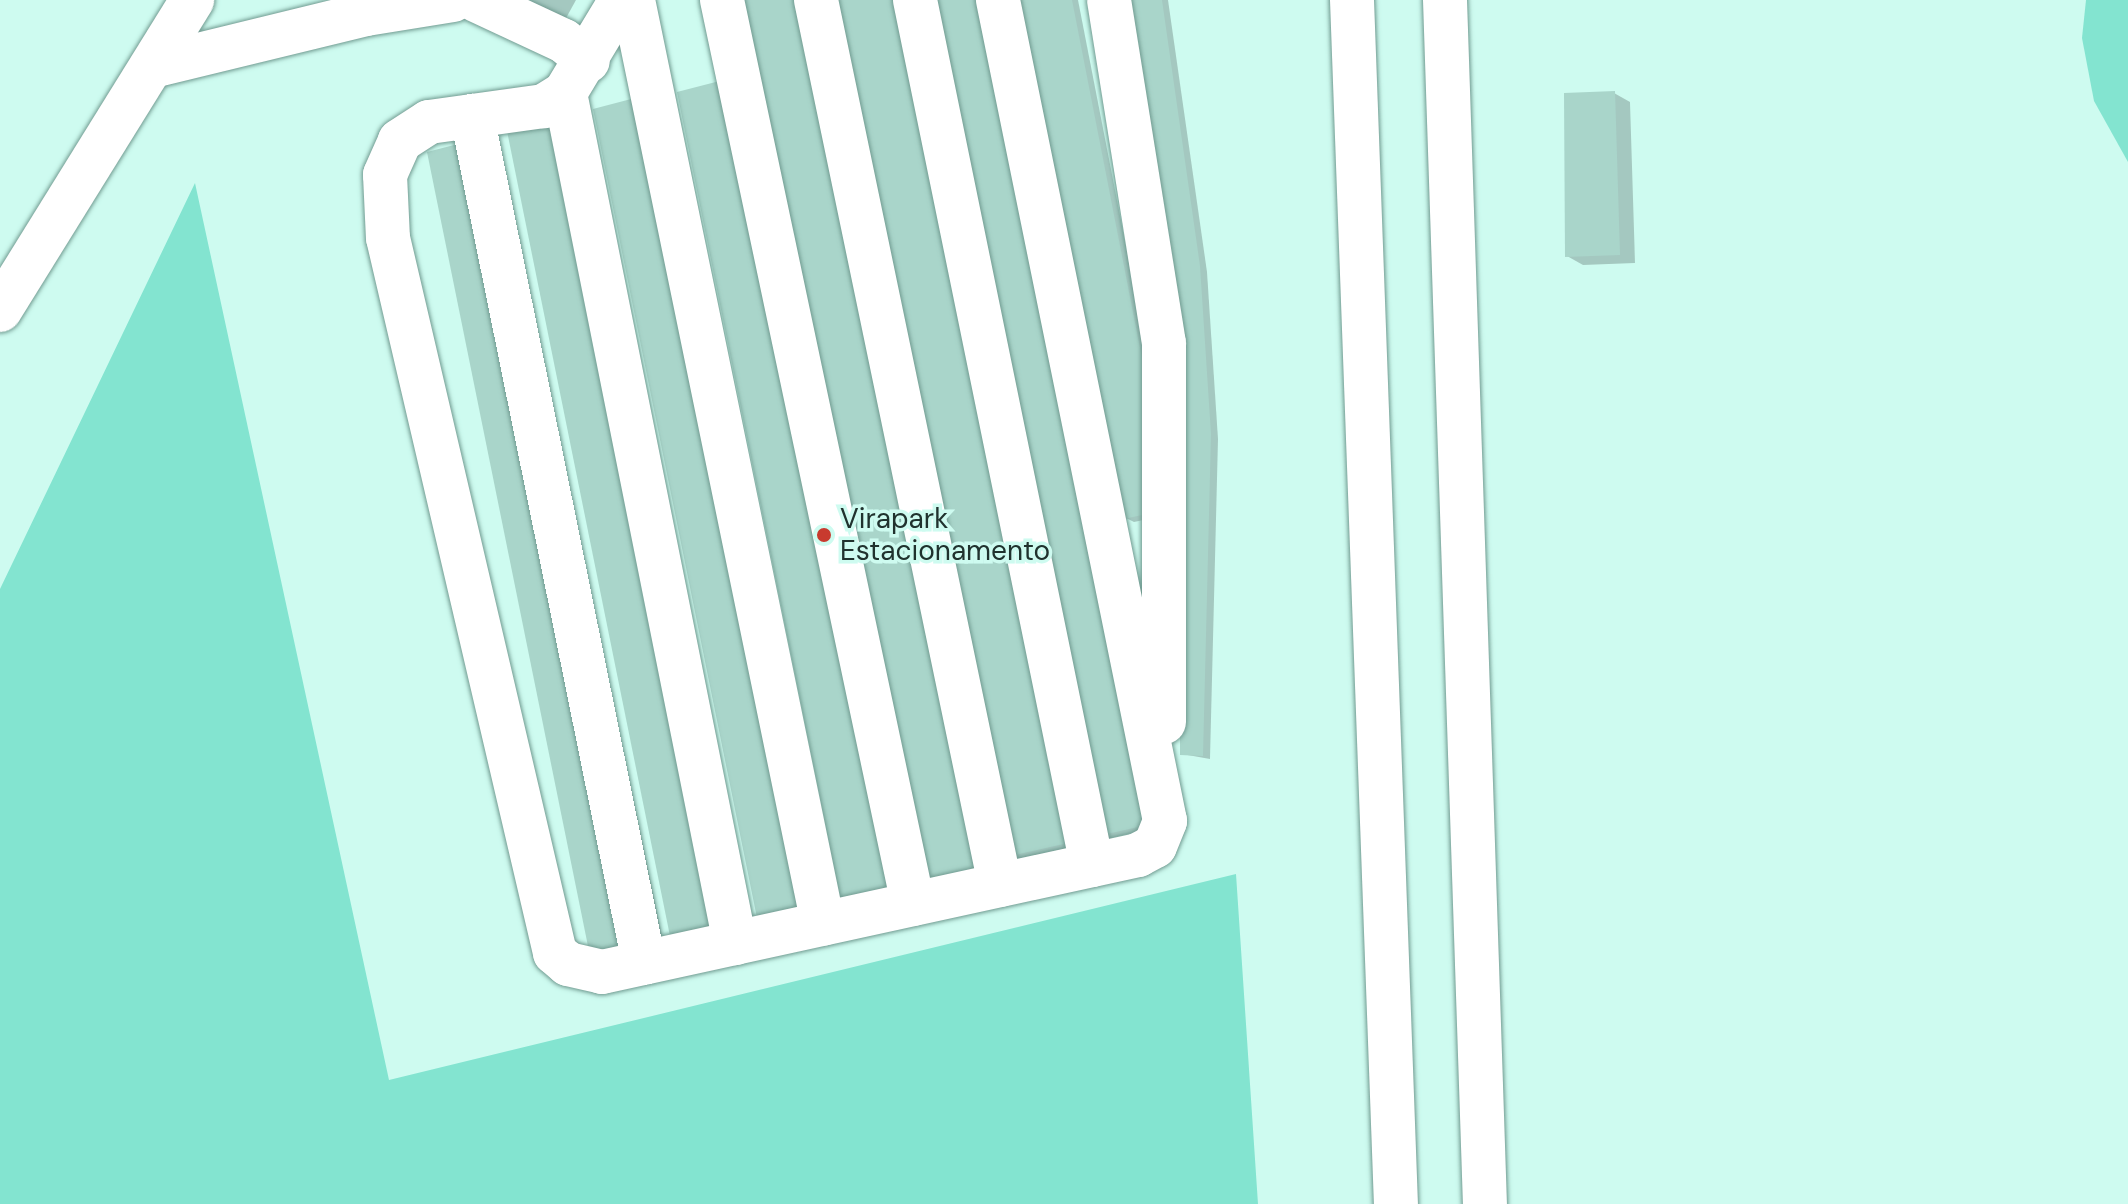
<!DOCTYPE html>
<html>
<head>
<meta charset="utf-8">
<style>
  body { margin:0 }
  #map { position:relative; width:2128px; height:1204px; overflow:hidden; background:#cefbf0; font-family:"DM Sans",sans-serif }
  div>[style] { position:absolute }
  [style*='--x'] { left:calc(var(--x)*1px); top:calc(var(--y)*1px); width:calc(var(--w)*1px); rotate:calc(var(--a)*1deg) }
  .green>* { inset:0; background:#83e4d0 }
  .shadow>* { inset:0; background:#0003 }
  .building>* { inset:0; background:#a9d5ca }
  .roads { filter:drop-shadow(0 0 2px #719b91) drop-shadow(0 0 2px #719b91) }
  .minor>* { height:44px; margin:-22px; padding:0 22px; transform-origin:22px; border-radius:22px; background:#fff }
  .major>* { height:44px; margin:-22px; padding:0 22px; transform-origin:22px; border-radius:22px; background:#fff }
  .highway>* { height:44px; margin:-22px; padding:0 22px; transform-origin:22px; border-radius:22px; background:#fff }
  .dots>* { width:22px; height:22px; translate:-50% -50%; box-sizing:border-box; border:4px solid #cefbf0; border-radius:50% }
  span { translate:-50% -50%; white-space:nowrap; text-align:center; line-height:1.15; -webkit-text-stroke:7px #cefbf0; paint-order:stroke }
  .poi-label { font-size:28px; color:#20322e }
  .left { translate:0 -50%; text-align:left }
</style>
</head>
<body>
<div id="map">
  <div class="green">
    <div style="clip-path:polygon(2086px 0,2128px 0,2128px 162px,2094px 101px,2082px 38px)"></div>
    <div style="clip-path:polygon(195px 183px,389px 1080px,1236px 874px,1258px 1204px,0 1204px,0 589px)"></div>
  </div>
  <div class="shadow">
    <div style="clip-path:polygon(490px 0,576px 0,549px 49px)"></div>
    <div style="clip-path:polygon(836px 0,1083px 845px,1019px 859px,1012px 855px)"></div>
    <div style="clip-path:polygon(930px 0,1171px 824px,1107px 839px)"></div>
    <div style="clip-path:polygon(1021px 0,1078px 0,1154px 390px,1167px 515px,1134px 522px,1126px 518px)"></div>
    <div style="clip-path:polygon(1133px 0,1168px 0,1207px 272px,1218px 439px,1210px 759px,1182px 754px)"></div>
    <div style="clip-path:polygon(1614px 93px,1630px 102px,1635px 263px,1583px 265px,1567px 256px)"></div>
    <div style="clip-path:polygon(496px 142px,665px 950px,430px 153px)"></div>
  </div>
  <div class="building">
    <div style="clip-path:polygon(739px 0,813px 0,993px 868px,926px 883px)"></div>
    <div style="clip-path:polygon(834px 0,904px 0,1077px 841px,1010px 856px)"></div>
    <div style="clip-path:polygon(928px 0,997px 0,1165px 821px,1098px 836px)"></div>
    <div style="clip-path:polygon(1019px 0,1072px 0,1147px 384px,1160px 511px,1124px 519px)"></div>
    <div style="clip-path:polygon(1131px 0,1162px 0,1200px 266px,1211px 434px,1203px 756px,1180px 755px,1179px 431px)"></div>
    <div style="clip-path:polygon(739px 76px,908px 888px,841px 902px,677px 92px)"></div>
    <div style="clip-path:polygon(1615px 91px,1620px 255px,1565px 257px,1564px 93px)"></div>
    <div style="clip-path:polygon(654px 93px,824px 904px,757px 918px,593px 109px)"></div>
    <div style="clip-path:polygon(568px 115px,737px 926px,671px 941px,507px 131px)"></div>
    <div style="clip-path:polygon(489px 136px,658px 947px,591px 961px,427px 152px)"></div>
  </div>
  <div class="roads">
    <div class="minor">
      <div style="--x:476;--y:0;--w:97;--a:25"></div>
      <div style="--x:564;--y:41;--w:31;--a:40"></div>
      <div style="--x:621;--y:0;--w:109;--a:121.1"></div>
      <div style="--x:565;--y:93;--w:25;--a:148"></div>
      <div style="--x:544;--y:106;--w:116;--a:172.1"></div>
      <div style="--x:429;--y:122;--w:35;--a:147"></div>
      <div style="--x:400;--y:141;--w:37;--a:114"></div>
      <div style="--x:385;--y:175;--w:63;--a:87.3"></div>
      <div style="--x:388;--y:238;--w:734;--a:76.85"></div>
      <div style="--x:555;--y:953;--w:17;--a:40"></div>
      <div style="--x:568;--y:964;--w:35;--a:13"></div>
      <div style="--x:602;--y:972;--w:549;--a:-12.31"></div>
      <div style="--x:1138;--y:855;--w:19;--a:-28"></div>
      <div style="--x:1155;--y:846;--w:27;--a:-68"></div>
      <div style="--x:1165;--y:821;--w:838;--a:-101.5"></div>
      <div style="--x:633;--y:0;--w:943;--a:78.38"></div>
      <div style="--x:722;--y:0;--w:924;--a:78.07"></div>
      <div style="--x:816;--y:0;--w:904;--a:78.25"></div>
      <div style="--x:915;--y:0;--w:883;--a:78.44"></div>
      <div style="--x:1109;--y:0;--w:347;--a:80.9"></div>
      <div style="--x:1164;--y:343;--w:379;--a:90"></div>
      <div style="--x:153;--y:66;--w:219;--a:-13.7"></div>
      <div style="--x:366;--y:14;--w:88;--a:-9.1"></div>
      <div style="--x:565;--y:93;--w:867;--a:78.69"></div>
      <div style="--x:472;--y:116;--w:864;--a:78.52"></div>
    </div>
    <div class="major">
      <div style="--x:0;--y:310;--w:365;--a:-58.2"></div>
    </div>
    <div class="highway">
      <div style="--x:1352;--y:0;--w:1205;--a:87.91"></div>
      <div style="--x:1445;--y:0;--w:1205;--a:88.1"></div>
    </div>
  </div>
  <div class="dots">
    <div style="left:824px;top:535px;background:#c83a2e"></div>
  </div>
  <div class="poi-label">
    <span class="left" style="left:840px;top:535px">Virapark<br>Estacionamento</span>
  </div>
</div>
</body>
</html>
